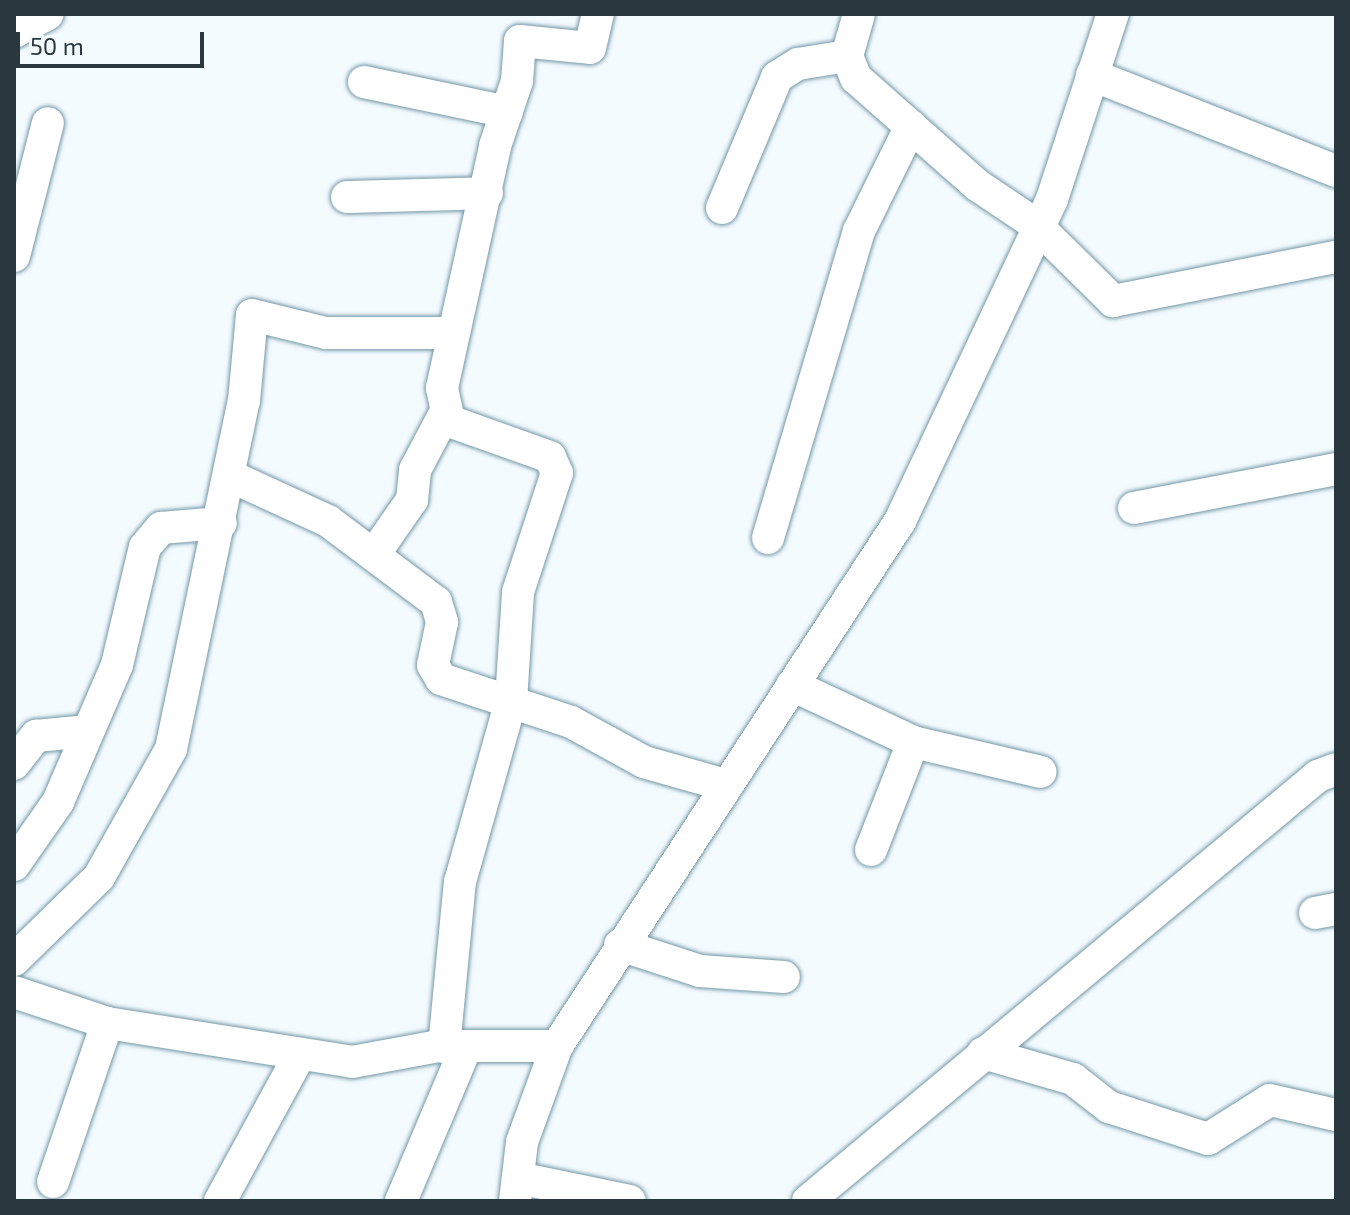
<!DOCTYPE html>
<html>
<head>
<meta charset="utf-8">
<style>
  body { margin:0 }
  #map { position:relative; width:1350px; height:1215px; overflow:hidden; background:#f4fbff; font-family:"Exo 2",sans-serif }
  div>[style] { position:absolute }
  [style*='--x'] { left:calc(var(--x)*1px); top:calc(var(--y)*1px); width:calc(var(--w)*1px); rotate:calc(var(--a)*1deg) }
  .roads { filter:drop-shadow(0 0 2px #7398a8) drop-shadow(0 0 2px #7398a8) }
  .minor>* { height:32px; margin:-16px; padding:0 16px; transform-origin:16px; border-radius:16px; background:#fff }
  span { translate:-50% -50%; white-space:nowrap; text-align:center; line-height:1.15; -webkit-text-stroke:8px #f4fbff; paint-order:stroke }
  .frame { position:absolute; inset:0; border:16px solid #28383e; pointer-events:none }
  .scale { position:absolute; left:16px; top:32px; width:188px; height:36px; box-sizing:border-box; border:4px solid #28383e; border-top:0; padding-left:10px; font-size:24px; line-height:28px; white-space:nowrap; color:#28383e; -webkit-text-stroke:6px #f4fbff; paint-order:stroke }
</style>
</head>
<body>
<div id="map">
  <div class="roads">
    <div class="minor">
      <div style="--x:859;--y:14;--w:44;--a:105.9"></div>
      <div style="--x:847;--y:56;--w:24;--a:68"></div>
      <div style="--x:856;--y:78;--w:162;--a:41.5"></div>
      <div style="--x:977;--y:185;--w:70;--a:33.9"></div>
      <div style="--x:1035;--y:224;--w:110;--a:44.6"></div>
      <div style="--x:1113;--y:301;--w:227;--a:-11.2"></div>
      <div style="--x:14;--y:32;--w:38;--a:-28"></div>
      <div style="--x:1092;--y:75;--w:262;--a:21.5"></div>
      <div style="--x:364;--y:82;--w:146;--a:11.8"></div>
      <div style="--x:347;--y:197;--w:140;--a:-1.6"></div>
      <div style="--x:722;--y:208;--w:142;--a:-67.2"></div>
      <div style="--x:777;--y:77;--w:25;--a:-32"></div>
      <div style="--x:798;--y:64;--w:50;--a:-9.3"></div>
      <div style="--x:14;--y:256;--w:137;--a:-75.7"></div>
      <div style="--x:230;--y:476;--w:108;--a:24.7"></div>
      <div style="--x:328;--y:521;--w:135;--a:36.9"></div>
      <div style="--x:436;--y:602;--w:21;--a:73"></div>
      <div style="--x:442;--y:622;--w:44;--a:101.8"></div>
      <div style="--x:433;--y:665;--w:16;--a:60"></div>
      <div style="--x:441;--y:679;--w:137;--a:18.3"></div>
      <div style="--x:571;--y:722;--w:83;--a:28.7"></div>
      <div style="--x:644;--y:762;--w:84;--a:15.9"></div>
      <div style="--x:1134;--y:508;--w:206;--a:-10.9"></div>
      <div style="--x:768;--y:538;--w:320;--a:-73.5"></div>
      <div style="--x:859;--y:231;--w:117;--a:-63.7"></div>
      <div style="--x:375;--y:553;--w:65;--a:-55.1"></div>
      <div style="--x:412;--y:500;--w:30;--a:-84"></div>
      <div style="--x:415;--y:470;--w:62;--a:-62.2"></div>
      <div style="--x:792;--y:685;--w:134;--a:25.2"></div>
      <div style="--x:913;--y:742;--w:131;--a:13.2"></div>
      <div style="--x:14;--y:764;--w:36;--a:-52"></div>
      <div style="--x:36;--y:736;--w:52;--a:-5.5"></div>
      <div style="--x:871;--y:850;--w:116;--a:-68.7"></div>
      <div style="--x:14;--y:865;--w:77;--a:-55.1"></div>
      <div style="--x:58;--y:802;--w:149;--a:-66.7"></div>
      <div style="--x:117;--y:665;--w:121;--a:-76.7"></div>
      <div style="--x:145;--y:547;--w:25;--a:-50"></div>
      <div style="--x:161;--y:528;--w:60;--a:-4.8"></div>
      <div style="--x:1315;--y:913;--w:21;--a:-11"></div>
      <div style="--x:620;--y:945;--w:84;--a:18"></div>
      <div style="--x:700;--y:971;--w:84;--a:4.1"></div>
      <div style="--x:14;--y:960;--w:119;--a:-44.3"></div>
      <div style="--x:99;--y:877;--w:147;--a:-60.6"></div>
      <div style="--x:171;--y:749;--w:356;--a:-78.2"></div>
      <div style="--x:244;--y:401;--w:86;--a:-84.7"></div>
      <div style="--x:252;--y:315;--w:76;--a:13.7"></div>
      <div style="--x:326;--y:333;--w:127;--a:0"></div>
      <div style="--x:14;--y:992;--w:98;--a:18.4"></div>
      <div style="--x:107;--y:1023;--w:248;--a:9"></div>
      <div style="--x:352;--y:1062;--w:87;--a:-10.5"></div>
      <div style="--x:438;--y:1046;--w:119;--a:0"></div>
      <div style="--x:444;--y:1047;--w:166;--a:-84.5"></div>
      <div style="--x:460;--y:882;--w:188;--a:-74.3"></div>
      <div style="--x:511;--y:701;--w:109;--a:-86.3"></div>
      <div style="--x:518;--y:592;--w:125;--a:-71.9"></div>
      <div style="--x:557;--y:473;--w:17;--a:-114"></div>
      <div style="--x:550;--y:457;--w:107;--a:-160.4"></div>
      <div style="--x:449;--y:421;--w:34;--a:-102"></div>
      <div style="--x:442;--y:388;--w:248;--a:-77.6"></div>
      <div style="--x:495;--y:146;--w:69;--a:-71.3"></div>
      <div style="--x:517;--y:81;--w:40;--a:-85.7"></div>
      <div style="--x:520;--y:41;--w:70;--a:5.7"></div>
      <div style="--x:590;--y:48;--w:35;--a:-77"></div>
      <div style="--x:983;--y:1053;--w:94;--a:16.1"></div>
      <div style="--x:1073;--y:1079;--w:46;--a:37.9"></div>
      <div style="--x:1109;--y:1107;--w:104;--a:17.9"></div>
      <div style="--x:1208;--y:1139;--w:73;--a:-32.2"></div>
      <div style="--x:1270;--y:1100;--w:68;--a:12.8"></div>
      <div style="--x:518;--y:1178;--w:114;--a:11.6"></div>
      <div style="--x:53;--y:1182;--w:168;--a:-71.2"></div>
      <div style="--x:220;--y:1201;--w:167;--a:-61.4"></div>
      <div style="--x:401;--y:1201;--w:167;--a:-67.1"></div>
      <div style="--x:515;--y:1201;--w:59;--a:-83.2"></div>
      <div style="--x:522;--y:1142;--w:102;--a:-70"></div>
      <div style="--x:557;--y:1046;--w:627;--a:-56.84"></div>
      <div style="--x:900;--y:521;--w:356;--a:-64.7"></div>
      <div style="--x:1052;--y:199;--w:195;--a:-71.8"></div>
      <div style="--x:808;--y:1201;--w:664;--a:-39.81"></div>
      <div style="--x:1318;--y:776;--w:19;--a:-21"></div>
    </div>
  </div>
  <div class="frame"></div>
  <div class="scale">50 m</div>
</div>
</body>
</html>
